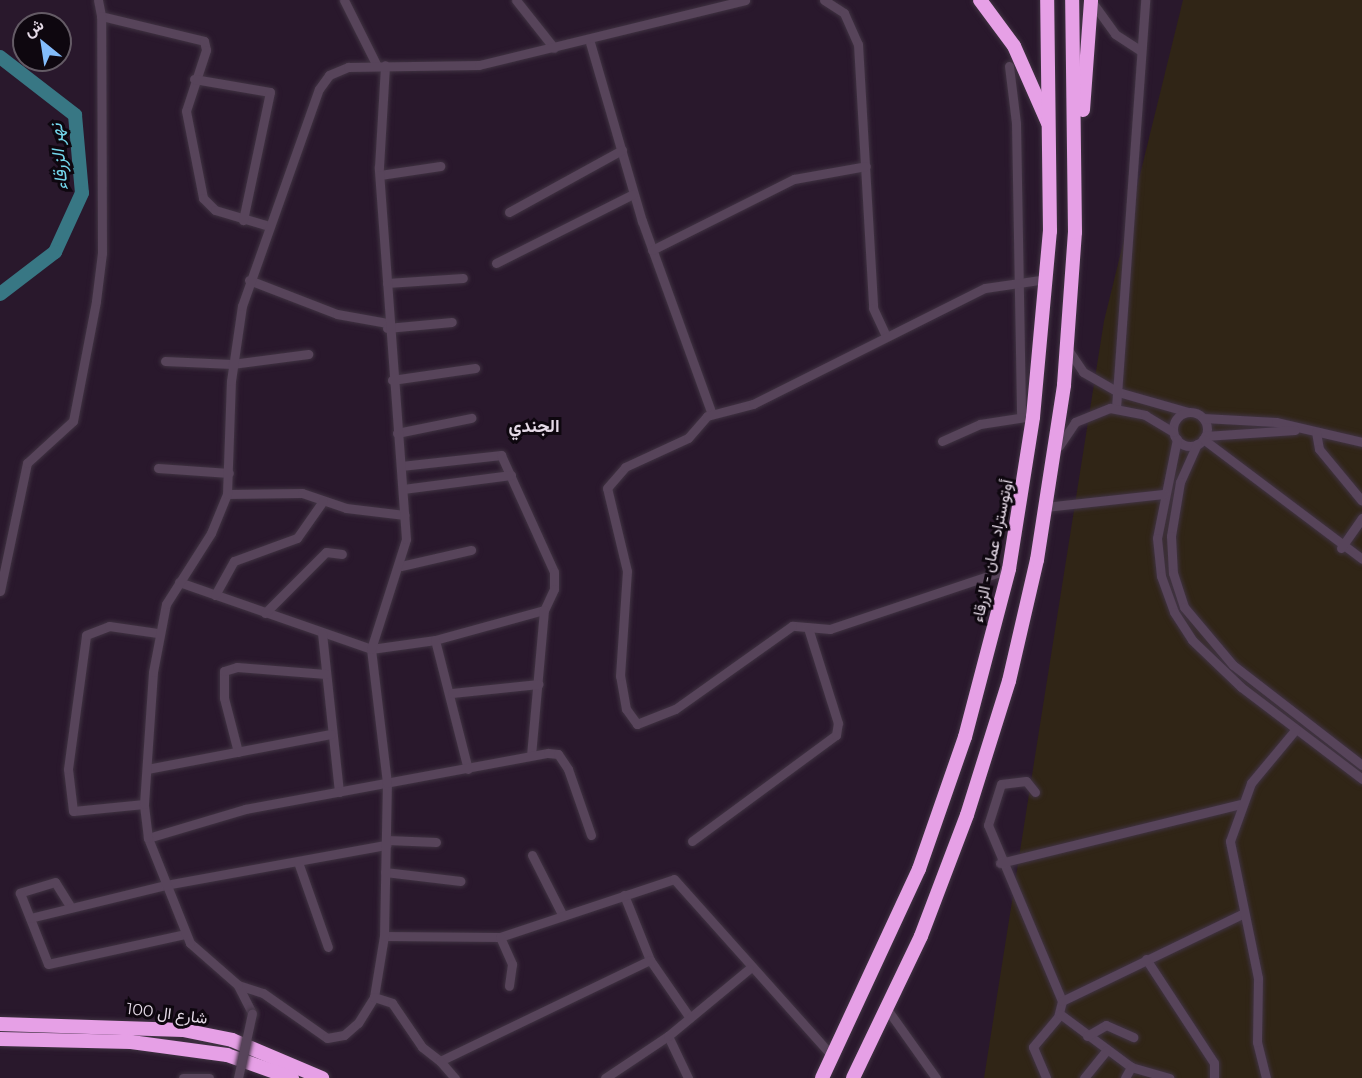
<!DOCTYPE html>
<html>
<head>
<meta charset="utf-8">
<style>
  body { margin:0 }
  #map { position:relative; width:1362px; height:1078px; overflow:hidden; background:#29182c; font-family:Montserrat,Vazirmatn,sans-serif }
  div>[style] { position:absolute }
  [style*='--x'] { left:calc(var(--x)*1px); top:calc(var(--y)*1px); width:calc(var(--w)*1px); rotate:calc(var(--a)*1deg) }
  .industrial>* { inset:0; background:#302516 }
  .river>* { height:14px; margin:-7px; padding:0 7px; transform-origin:7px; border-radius:7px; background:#387784 }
  .roads { filter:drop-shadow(0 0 2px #403342) drop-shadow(0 0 2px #403342) }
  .minor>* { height:9px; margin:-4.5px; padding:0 4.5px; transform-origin:4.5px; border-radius:4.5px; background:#57445a }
  .minor>.ring { margin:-4.5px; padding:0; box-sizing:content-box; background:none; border:9px solid #57445a; border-radius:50% }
  .highway>* { height:14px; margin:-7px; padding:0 7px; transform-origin:7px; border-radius:7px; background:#e6a0e6 }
  .bridges { filter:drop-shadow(0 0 2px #403342) drop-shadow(0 0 2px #403342) }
  .minor-bridge>* { height:9px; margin:-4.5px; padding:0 4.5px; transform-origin:4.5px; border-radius:4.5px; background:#57445a }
  span { translate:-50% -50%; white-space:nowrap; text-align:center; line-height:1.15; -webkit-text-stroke:6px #0e070f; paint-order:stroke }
  .street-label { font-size:16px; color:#e5dae7 }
  .water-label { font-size:18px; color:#74d7ec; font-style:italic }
  .neighbourhood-label { font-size:18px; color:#e5dae7; font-weight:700 }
  .north { position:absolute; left:12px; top:12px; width:60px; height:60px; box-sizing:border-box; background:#0e070f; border:2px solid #645b65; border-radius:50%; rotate:330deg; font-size:16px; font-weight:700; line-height:24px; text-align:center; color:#e5dae7 }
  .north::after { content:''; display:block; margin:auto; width:21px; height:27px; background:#83bcfb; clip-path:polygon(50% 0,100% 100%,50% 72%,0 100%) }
</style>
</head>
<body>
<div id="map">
  <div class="industrial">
    <div style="clip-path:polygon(1183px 0,1362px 0,1362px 1078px,984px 1078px,1104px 321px)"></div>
  </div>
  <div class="river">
    <div style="--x:0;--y:57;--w:95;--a:37.7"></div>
    <div style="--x:75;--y:115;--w:78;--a:84.9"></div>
    <div style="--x:82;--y:193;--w:65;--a:114.6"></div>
    <div style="--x:55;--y:252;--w:69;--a:142.6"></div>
  </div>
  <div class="roads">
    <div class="minor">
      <div style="--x:98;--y:0;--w:16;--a:79"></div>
      <div style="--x:101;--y:16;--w:106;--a:13.6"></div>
      <div style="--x:204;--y:41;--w:9;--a:77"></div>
      <div style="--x:206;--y:50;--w:64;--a:108.2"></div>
      <div style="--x:186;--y:111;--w:89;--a:78.9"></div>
      <div style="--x:203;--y:198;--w:17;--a:45"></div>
      <div style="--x:215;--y:210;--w:56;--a:16.5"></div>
      <div style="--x:344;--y:0;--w:72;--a:63.4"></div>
      <div style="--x:516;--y:0;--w:61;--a:51.6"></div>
      <div style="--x:824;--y:0;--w:24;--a:33"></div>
      <div style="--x:844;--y:13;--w:34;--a:66"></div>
      <div style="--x:858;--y:44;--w:264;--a:86.7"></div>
      <div style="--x:873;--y:308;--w:29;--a:65"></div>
      <div style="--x:1092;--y:2;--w:39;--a:54"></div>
      <div style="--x:1115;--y:34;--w:31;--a:33"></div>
      <div style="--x:589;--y:39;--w:190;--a:73.8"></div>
      <div style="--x:642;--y:221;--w:205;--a:70.1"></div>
      <div style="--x:1009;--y:66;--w:57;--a:83"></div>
      <div style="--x:1016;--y:123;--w:294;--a:89"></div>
      <div style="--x:194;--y:79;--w:77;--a:9.7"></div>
      <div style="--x:270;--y:92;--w:131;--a:101.9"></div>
      <div style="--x:380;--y:175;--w:61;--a:-8.5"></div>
      <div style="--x:509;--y:212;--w:129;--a:-28.8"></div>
      <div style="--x:652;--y:250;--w:159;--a:-26.6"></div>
      <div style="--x:794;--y:179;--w:73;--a:-10.2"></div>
      <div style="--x:496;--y:263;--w:153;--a:-26.7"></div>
      <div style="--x:249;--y:280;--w:94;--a:21.1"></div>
      <div style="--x:337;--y:314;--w:51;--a:10.2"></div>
      <div style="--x:387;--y:283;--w:76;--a:-3.8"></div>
      <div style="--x:387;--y:328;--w:65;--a:-5.3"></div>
      <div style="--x:1069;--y:351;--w:25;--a:56"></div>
      <div style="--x:1083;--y:372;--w:40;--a:29.7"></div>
      <div style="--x:1118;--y:392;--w:73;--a:15.9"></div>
      <div style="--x:165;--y:361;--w:67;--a:2.6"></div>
      <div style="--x:232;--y:364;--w:77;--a:-7.5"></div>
      <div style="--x:392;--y:380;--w:84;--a:-8.2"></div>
      <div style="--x:1116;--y:408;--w:409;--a:-85.9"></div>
      <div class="ring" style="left:1173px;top:412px;width:25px;height:25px"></div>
      <div style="--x:1203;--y:418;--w:73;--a:3.1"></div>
      <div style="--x:1276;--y:422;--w:88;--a:13.1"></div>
      <div style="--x:1316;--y:432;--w:17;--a:80"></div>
      <div style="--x:1319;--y:449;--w:67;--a:50.4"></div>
      <div style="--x:397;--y:433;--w:76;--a:-11.5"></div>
      <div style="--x:1205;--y:436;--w:90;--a:-3.8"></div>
      <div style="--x:1177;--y:439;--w:101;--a:101.4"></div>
      <div style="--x:1157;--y:538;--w:38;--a:84"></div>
      <div style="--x:1161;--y:576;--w:38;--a:70"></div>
      <div style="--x:1174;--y:612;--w:33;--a:57"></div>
      <div style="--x:1192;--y:640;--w:68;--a:43.8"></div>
      <div style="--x:1241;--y:687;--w:152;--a:37.2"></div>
      <div style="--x:1203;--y:439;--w:199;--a:37"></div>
      <div style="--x:942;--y:441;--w:42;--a:-24.1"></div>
      <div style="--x:980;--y:424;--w:46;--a:-8.8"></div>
      <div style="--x:1197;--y:444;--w:42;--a:114.1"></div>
      <div style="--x:1180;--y:482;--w:55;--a:99.5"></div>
      <div style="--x:1171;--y:536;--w:37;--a:87"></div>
      <div style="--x:1173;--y:573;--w:36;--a:72"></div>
      <div style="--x:1184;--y:607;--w:76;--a:49.8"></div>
      <div style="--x:1233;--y:665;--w:163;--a:37.8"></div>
      <div style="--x:1059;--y:446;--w:29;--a:-56"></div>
      <div style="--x:1075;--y:422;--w:38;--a:-22"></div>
      <div style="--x:1110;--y:408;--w:36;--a:11"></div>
      <div style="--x:1145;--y:415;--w:33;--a:31"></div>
      <div style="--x:401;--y:466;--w:101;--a:-6.3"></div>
      <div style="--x:501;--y:455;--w:128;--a:65.6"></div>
      <div style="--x:554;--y:572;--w:17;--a:90"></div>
      <div style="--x:554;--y:589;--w:23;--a:115"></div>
      <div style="--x:158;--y:468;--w:71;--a:4"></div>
      <div style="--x:403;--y:489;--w:109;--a:-7.4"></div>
      <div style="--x:227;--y:494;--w:75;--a:-0.8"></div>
      <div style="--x:302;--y:493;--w:46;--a:18.8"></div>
      <div style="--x:346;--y:508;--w:59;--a:6.8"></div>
      <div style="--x:1045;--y:507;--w:119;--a:-6.3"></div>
      <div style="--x:1341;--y:548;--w:37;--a:-55"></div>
      <div style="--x:401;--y:566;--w:72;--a:-12.9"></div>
      <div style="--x:1009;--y:569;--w:189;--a:161.5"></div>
      <div style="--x:830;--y:629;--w:38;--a:-175"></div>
      <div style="--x:792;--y:626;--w:143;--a:144.6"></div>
      <div style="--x:675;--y:709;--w:41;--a:158.5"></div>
      <div style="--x:637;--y:724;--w:19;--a:-126"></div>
      <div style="--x:626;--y:709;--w:34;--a:-100"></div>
      <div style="--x:620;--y:676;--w:105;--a:-86.2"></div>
      <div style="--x:627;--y:571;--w:85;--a:-103.5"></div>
      <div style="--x:607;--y:488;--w:28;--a:-49"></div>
      <div style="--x:625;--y:467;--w:69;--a:-24.7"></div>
      <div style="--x:688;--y:438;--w:29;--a:-49"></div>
      <div style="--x:707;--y:416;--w:48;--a:-14.6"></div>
      <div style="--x:753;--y:404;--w:259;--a:-26.6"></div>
      <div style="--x:985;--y:288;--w:63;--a:-8.3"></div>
      <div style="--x:179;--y:582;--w:203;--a:19.2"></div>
      <div style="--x:371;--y:649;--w:65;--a:-8"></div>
      <div style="--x:435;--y:640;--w:113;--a:-15.4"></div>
      <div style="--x:544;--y:610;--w:146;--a:95.1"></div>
      <div style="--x:0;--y:591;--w:131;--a:-78.1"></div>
      <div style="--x:27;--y:463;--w:62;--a:-42.4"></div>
      <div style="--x:73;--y:421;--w:122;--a:-79.1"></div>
      <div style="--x:96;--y:301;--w:48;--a:-82.9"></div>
      <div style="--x:102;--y:253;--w:237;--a:-90.2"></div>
      <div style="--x:215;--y:595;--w:39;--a:-61"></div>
      <div style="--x:234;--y:561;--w:67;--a:-20.1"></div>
      <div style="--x:297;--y:538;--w:45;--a:-54.9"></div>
      <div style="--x:265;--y:613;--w:86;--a:-45"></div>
      <div style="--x:326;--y:552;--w:16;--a:7"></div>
      <div style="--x:322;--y:633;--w:160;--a:83.9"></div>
      <div style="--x:435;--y:640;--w:133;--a:75.7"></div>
      <div style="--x:452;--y:693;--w:87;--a:-5.9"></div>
      <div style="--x:238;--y:752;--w:56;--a:-104.5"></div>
      <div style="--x:224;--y:698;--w:27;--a:-90"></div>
      <div style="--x:224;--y:671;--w:14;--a:-17"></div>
      <div style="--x:237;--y:667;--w:89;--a:4.5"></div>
      <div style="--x:147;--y:769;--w:187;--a:-10.8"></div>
      <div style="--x:1035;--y:792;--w:14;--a:-129"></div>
      <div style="--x:1026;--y:781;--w:25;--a:173"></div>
      <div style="--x:1001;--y:784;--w:43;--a:107.6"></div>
      <div style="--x:988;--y:825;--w:191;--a:67.2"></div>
      <div style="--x:1062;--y:1001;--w:16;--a:104"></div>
      <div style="--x:1058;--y:1017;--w:39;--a:130"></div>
      <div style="--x:1033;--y:1047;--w:34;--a:67"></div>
      <div style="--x:144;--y:804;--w:71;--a:174.4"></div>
      <div style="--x:73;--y:811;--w:42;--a:-96.8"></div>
      <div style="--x:68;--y:769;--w:135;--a:-82.3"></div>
      <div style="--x:86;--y:635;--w:25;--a:-21"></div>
      <div style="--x:109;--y:626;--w:49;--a:8.3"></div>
      <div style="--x:148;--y:838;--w:101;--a:-16.6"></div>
      <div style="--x:245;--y:809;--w:308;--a:-10.5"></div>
      <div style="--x:548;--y:753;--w:10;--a:6"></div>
      <div style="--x:558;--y:754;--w:18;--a:56"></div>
      <div style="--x:568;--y:769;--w:70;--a:70.8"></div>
      <div style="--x:387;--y:840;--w:49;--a:2.3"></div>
      <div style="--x:692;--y:841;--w:179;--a:-36.4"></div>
      <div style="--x:836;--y:735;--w:12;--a:-81"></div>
      <div style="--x:838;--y:723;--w:100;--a:-107.5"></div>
      <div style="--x:532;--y:855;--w:68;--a:63.1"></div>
      <div style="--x:298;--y:862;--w:90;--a:70.6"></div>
      <div style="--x:1000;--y:863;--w:247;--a:-13.8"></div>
      <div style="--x:385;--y:872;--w:76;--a:6.8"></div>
      <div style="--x:624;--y:895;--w:70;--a:68.2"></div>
      <div style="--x:650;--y:960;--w:70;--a:55.4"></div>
      <div style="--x:70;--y:906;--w:28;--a:-122"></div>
      <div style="--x:55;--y:882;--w:37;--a:163"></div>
      <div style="--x:20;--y:893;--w:76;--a:68.5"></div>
      <div style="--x:48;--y:964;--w:141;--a:-12.3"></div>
      <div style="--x:30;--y:918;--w:139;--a:-13.7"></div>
      <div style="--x:165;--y:885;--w:225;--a:-10.3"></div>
      <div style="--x:384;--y:936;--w:116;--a:0.5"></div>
      <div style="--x:500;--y:937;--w:183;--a:-18.4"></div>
      <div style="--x:674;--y:879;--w:239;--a:48.2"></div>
      <div style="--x:500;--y:937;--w:30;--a:66"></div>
      <div style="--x:512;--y:964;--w:22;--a:98"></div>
      <div style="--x:1146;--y:959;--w:124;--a:56.8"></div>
      <div style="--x:1214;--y:1063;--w:15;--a:90"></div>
      <div style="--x:238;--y:985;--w:26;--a:18"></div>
      <div style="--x:263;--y:993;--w:78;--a:35.1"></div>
      <div style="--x:327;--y:1038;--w:17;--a:-10"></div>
      <div style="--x:344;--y:1035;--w:18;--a:-41"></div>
      <div style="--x:358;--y:1023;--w:31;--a:-58"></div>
      <div style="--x:374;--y:997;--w:62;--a:-80.7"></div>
      <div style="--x:384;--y:936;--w:153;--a:-88.9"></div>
      <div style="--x:387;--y:783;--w:135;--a:-96.8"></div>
      <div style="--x:371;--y:649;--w:115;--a:-72.3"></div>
      <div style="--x:406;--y:539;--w:373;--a:-94.2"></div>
      <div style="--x:379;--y:167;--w:102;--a:-86.6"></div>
      <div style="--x:374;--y:997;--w:19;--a:18"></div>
      <div style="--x:392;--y:1003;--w:53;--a:55.7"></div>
      <div style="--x:422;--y:1047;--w:23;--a:38"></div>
      <div style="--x:440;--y:1061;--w:233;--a:-25.7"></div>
      <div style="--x:1062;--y:1001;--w:202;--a:-25.8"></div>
      <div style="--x:887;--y:1009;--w:85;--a:54.6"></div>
      <div style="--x:252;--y:1013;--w:31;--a:-117"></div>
      <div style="--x:238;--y:985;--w:64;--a:-138.8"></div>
      <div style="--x:190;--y:943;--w:113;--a:-111.8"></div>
      <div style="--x:148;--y:838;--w:34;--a:-97"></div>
      <div style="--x:144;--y:804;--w:132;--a:-86.1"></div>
      <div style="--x:153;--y:672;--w:69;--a:-79.2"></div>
      <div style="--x:166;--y:604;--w:84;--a:-57.6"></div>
      <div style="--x:211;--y:533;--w:42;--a:-67.7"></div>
      <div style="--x:227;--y:494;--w:113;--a:-88"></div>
      <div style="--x:231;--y:381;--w:76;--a:-81.7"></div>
      <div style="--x:242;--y:306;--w:230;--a:-70.5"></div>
      <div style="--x:319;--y:89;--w:17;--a:-54"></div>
      <div style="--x:329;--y:75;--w:21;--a:-23"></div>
      <div style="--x:348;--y:67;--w:131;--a:-0.9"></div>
      <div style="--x:479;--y:65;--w:274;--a:-13.7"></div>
      <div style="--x:1060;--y:1014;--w:89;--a:36.7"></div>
      <div style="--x:1131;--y:1067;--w:40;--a:16"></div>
      <div style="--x:668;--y:1036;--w:47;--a:64.5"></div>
      <div style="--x:1087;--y:1036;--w:22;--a:-30"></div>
      <div style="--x:1106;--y:1025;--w:30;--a:24"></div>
      <div style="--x:440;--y:1061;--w:23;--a:49"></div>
      <div style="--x:183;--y:1078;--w:26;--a:0"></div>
      <div style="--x:605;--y:1078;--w:76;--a:-33.7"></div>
      <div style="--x:668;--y:1036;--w:105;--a:-39.6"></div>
      <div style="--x:1084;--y:1078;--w:35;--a:-51"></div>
      <div style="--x:1125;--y:1078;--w:13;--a:-61"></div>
      <div style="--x:1266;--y:1078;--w:37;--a:-104"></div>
      <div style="--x:1257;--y:1042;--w:64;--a:-89.1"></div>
      <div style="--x:1258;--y:978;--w:140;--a:-101.6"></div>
      <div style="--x:1230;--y:841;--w:62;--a:-70.1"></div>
      <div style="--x:1251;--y:783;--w:70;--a:-50.2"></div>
    </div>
    <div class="highway">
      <div style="--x:980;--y:0;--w:57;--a:53.5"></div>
      <div style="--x:1014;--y:46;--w:84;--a:66.2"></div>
      <div style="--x:1083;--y:110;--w:110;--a:-85.8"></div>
      <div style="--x:0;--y:1024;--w:183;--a:1.9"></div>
      <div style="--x:183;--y:1030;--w:50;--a:11.5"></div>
      <div style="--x:232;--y:1040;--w:98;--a:22.9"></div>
      <div style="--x:0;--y:1039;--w:131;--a:1.3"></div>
      <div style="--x:131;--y:1042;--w:97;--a:7.7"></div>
      <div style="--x:227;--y:1055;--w:69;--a:19.5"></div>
      <div style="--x:822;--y:1078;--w:230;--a:-65.1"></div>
      <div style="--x:919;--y:869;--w:140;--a:-70.8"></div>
      <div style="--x:965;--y:737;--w:174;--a:-75.3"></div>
      <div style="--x:1009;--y:569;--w:154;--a:-81"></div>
      <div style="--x:1033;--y:417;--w:187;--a:-84.8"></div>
      <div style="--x:1050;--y:231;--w:231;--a:-90.7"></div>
      <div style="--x:853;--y:1078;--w:157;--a:-64.4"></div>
      <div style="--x:921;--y:936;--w:129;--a:-69.2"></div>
      <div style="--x:967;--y:815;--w:140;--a:-72.6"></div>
      <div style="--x:1009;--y:681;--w:124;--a:-77"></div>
      <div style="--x:1037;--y:560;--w:177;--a:-81.2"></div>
      <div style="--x:1064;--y:385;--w:153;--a:-85.9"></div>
      <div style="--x:1075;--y:232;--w:232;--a:-90.7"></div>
    </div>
  </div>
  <div class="bridges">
    <div class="minor-bridge">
      <div style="--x:238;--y:1078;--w:66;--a:-77.8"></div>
    </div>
  </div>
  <div class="street-label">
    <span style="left:993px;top:551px;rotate:-78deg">أوتوستراد عمان - الزرقاء</span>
    <span style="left:167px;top:1014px;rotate:7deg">شارع ال 100</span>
  </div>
  <div class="water-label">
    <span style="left:59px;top:157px;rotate:-95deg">نهر الزرقاء</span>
  </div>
  <div class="neighbourhood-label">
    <span style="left:534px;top:426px">الجندي</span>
  </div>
  <div class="north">ش</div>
</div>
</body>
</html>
